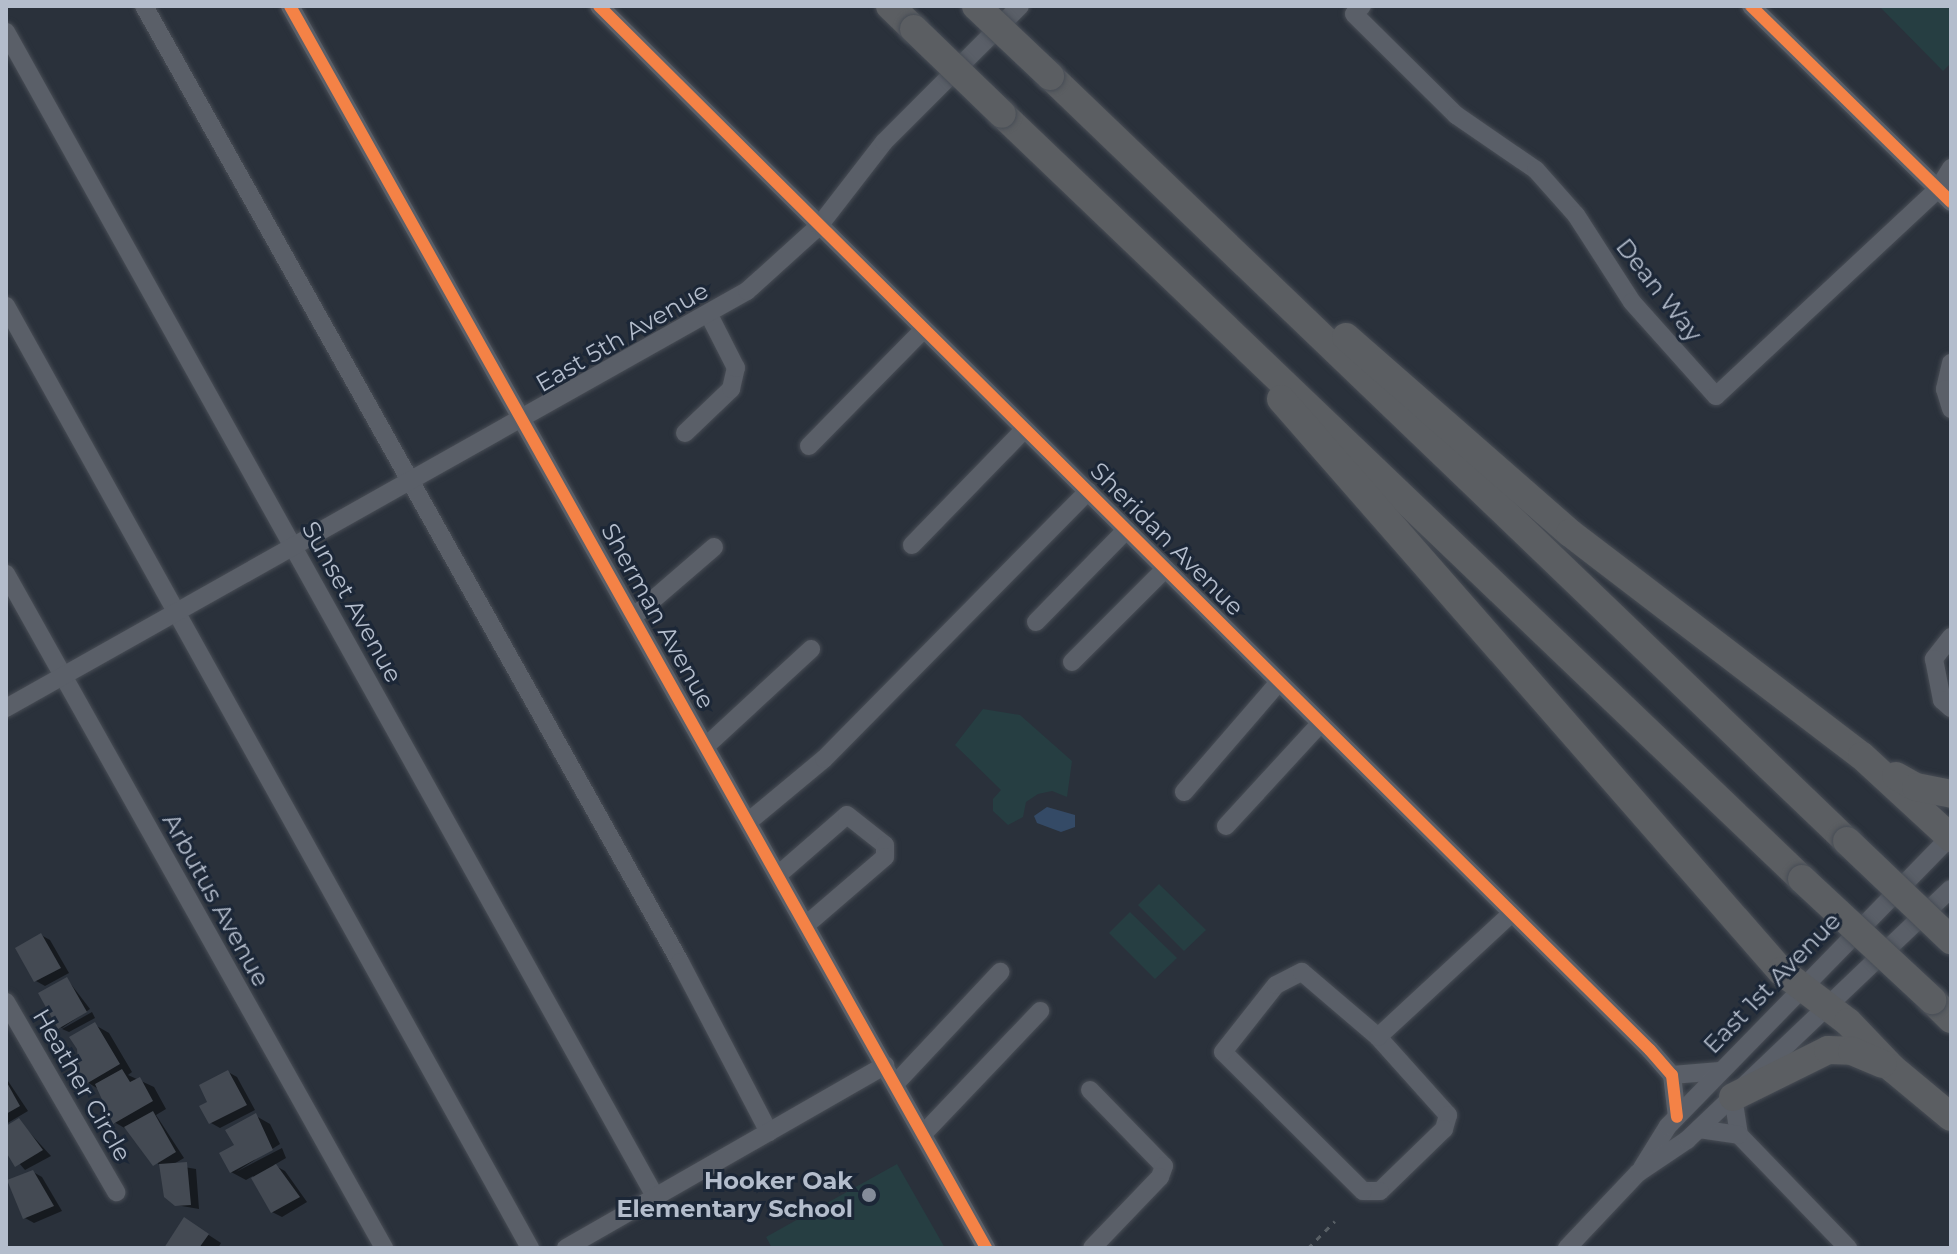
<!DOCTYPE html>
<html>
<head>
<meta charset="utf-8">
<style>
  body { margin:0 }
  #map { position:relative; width:1957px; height:1254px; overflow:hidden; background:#2a313b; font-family:Montserrat,sans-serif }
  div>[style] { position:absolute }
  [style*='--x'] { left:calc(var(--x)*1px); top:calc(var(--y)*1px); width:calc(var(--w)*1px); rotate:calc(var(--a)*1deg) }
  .green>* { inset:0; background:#263e42 }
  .water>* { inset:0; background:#344a66 }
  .shadow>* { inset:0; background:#0007 }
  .building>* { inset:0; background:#444a53 }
  .path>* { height:3px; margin-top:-1.5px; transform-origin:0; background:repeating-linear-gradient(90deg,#585f65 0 6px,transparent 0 12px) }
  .roads { filter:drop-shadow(0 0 2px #484d55) drop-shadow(0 0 2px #484d55) }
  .minor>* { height:18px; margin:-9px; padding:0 9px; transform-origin:9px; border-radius:9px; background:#5a5f68 }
  .highway>* { height:28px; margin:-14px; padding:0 14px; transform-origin:14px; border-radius:14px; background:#5b5e62 }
  .bridges { filter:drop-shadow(0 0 2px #474d56) drop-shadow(0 0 2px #474d56) }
  .highway-bridge>* { height:28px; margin:-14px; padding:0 14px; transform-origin:14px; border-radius:14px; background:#5b5e62 }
  .cycleway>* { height:12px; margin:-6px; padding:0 6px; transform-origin:6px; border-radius:6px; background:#f48246 }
  .dots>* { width:22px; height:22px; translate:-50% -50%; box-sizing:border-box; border:4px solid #1c2737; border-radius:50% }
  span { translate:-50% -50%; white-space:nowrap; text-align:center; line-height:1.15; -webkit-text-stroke:6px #1c2737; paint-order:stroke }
  .street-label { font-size:24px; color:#b4bdcc }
  .poi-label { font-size:24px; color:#b4bdcc; font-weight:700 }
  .right { translate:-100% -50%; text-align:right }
  .frame { position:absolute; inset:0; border:8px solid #b4bdcc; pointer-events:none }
</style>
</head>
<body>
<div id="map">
  <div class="green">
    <div style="clip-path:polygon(1879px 6px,1951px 6px,1951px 63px,1943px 71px)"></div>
    <div style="clip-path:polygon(983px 709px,1020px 715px,1072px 761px,1067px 797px,1052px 791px,1038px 794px,1026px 802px,1023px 817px,1008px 825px,993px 811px,993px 799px,1001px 790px,955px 745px)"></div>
    <div style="clip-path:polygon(1159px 884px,1206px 930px,1184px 951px,1138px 905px)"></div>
    <div style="clip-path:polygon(1130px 912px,1177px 958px,1155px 979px,1109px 933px)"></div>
    <div style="clip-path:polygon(897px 1164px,945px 1248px,772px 1248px,766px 1237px)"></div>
  </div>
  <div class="water">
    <div style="clip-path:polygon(1047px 807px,1075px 815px,1075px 827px,1061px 832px,1037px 823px,1034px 816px)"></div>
  </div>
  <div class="shadow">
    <div style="clip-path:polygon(41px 935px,50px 940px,69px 973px,45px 986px,36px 981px,17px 948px)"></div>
    <div style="clip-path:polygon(67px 979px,90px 1009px,62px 1028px,60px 1027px)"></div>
    <div style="clip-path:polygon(92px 1012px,95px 1018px,69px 1032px,62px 1029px)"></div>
    <div style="clip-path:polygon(95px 1025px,109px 1033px,132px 1072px,128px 1075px,154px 1087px,166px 1109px,156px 1115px,184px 1158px,172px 1165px,196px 1169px,199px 1209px,176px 1205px,162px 1168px,128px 1130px,114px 1122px,100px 1090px,87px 1082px)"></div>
    <div style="clip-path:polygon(228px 1072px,237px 1077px,255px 1110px,220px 1128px,211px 1123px,210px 1103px)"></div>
    <div style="clip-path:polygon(6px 1078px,28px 1111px,6px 1124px)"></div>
    <div style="clip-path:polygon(256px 1116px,270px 1124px,280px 1144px,236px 1172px,282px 1148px,286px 1158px,274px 1165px,285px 1171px,307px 1202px,282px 1217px,272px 1212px,253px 1176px,246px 1180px,231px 1172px,236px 1146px)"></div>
    <div style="clip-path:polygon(19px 1121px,51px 1156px,25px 1170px,6px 1148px,6px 1128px)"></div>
    <div style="clip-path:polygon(33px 1172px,42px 1177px,62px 1211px,34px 1223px,25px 1218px)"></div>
    <div style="clip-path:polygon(198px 1228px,221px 1243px,218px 1248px,166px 1248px)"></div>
  </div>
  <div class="building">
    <div style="clip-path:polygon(41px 933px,61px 968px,34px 982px,15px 948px)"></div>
    <div style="clip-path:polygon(67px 977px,87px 1012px,58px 1029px,38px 993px)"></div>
    <div style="clip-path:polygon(95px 1022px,120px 1064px,86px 1084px,73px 1063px,78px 1060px,77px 1049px,69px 1037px)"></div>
    <div style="clip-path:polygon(122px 1069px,130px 1082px,140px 1077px,153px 1101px,113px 1124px,95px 1084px)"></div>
    <div style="clip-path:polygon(228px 1070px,247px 1105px,209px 1124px,199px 1106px,207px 1102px,199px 1085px)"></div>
    <div style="clip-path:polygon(6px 1081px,20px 1106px,6px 1114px)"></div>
    <div style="clip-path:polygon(153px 1111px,176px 1152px,153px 1166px,124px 1127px)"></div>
    <div style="clip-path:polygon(256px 1113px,273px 1150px,230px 1173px,219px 1153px,234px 1145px,225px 1130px)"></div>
    <div style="clip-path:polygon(19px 1118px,43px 1150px,15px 1167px,6px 1152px,6px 1126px)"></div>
    <div style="clip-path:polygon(187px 1162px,191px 1205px,175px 1206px,164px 1197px,159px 1164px)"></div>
    <div style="clip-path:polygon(276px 1164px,300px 1197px,271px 1213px,251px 1178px)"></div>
    <div style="clip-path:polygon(33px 1170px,54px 1206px,23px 1219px,7px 1180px)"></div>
    <div style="clip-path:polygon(184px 1217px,209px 1234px,199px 1248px,164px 1248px)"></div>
  </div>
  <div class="path">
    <div style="--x:1308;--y:1248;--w:38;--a:-45"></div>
  </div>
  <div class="roads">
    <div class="minor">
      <div style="--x:144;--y:6;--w:1096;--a:60.72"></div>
      <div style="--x:680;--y:962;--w:192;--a:62.4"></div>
      <div style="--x:290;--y:6;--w:1424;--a:60.73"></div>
      <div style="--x:599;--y:6;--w:1481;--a:44.81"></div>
      <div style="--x:1650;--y:1050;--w:33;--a:49"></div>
      <div style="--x:1672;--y:1075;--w:42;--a:83.2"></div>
      <div style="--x:1362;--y:6;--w:11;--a:135"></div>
      <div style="--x:1354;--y:14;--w:144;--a:44.7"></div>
      <div style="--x:1456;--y:115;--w:97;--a:34.5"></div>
      <div style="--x:1536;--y:170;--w:60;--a:48.4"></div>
      <div style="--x:1576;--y:215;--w:103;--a:57.2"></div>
      <div style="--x:1632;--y:302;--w:126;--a:48.2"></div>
      <div style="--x:1716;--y:396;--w:304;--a:-43"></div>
      <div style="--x:1938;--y:189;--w:25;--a:-58"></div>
      <div style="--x:1751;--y:6;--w:280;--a:44.4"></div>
      <div style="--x:6;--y:32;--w:1333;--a:60.86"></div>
      <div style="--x:6;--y:306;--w:1078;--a:60.91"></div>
      <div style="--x:1951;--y:363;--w:27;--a:103"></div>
      <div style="--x:1945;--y:389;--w:21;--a:73"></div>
      <div style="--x:685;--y:433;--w:64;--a:-43.7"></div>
      <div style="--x:731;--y:389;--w:22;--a:-77"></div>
      <div style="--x:736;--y:368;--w:59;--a:-117"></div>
      <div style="--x:809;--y:446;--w:163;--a:-45.5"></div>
      <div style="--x:912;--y:545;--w:161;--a:-45.8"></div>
      <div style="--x:6;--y:574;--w:773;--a:60.71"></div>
      <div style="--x:633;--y:617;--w:107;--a:-40.8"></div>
      <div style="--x:1036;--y:622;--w:129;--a:-45.6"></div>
      <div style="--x:1951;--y:637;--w:28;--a:128"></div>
      <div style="--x:1934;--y:659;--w:42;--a:79"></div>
      <div style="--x:1942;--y:700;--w:12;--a:42"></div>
      <div style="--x:1072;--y:662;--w:132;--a:-45"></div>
      <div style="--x:6;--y:708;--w:850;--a:-29.37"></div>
      <div style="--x:747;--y:291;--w:97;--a:-42.1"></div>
      <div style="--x:819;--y:226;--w:106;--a:-52.3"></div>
      <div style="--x:884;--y:142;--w:192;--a:-45"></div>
      <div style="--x:706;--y:746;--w:143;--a:-42.7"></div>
      <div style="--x:1184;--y:792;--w:145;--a:-49.2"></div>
      <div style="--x:748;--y:822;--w:99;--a:-39.7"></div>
      <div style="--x:824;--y:759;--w:376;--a:-45.4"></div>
      <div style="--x:1226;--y:826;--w:137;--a:-47.4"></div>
      <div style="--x:778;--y:875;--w:91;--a:-41"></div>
      <div style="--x:847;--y:815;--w:48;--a:38.3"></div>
      <div style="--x:885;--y:845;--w:12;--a:90"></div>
      <div style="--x:885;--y:857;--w:104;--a:139.3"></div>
      <div style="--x:6;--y:1002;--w:220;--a:59.9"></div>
      <div style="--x:1378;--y:1037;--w:105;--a:48.1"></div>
      <div style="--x:1448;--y:1115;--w:15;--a:106"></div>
      <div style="--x:1444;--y:1129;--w:89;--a:135.9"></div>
      <div style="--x:1380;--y:1191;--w:17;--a:180"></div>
      <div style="--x:1363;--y:1191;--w:197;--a:-135.2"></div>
      <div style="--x:1223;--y:1052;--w:85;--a:-51.7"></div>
      <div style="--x:1276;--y:985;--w:29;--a:-27"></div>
      <div style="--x:1302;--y:972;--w:100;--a:40.5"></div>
      <div style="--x:1378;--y:1037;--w:181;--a:-42.8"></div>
      <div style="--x:1672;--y:1075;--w:48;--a:-4.8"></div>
      <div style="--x:895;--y:1084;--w:154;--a:-46.8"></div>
      <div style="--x:1090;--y:1090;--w:106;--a:45.8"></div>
      <div style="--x:1164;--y:1166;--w:12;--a:110"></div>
      <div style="--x:1160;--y:1177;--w:98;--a:133.8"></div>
      <div style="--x:1733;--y:1097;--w:38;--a:81"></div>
      <div style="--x:1739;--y:1135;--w:157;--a:46"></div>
      <div style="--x:1699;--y:1129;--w:40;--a:8.5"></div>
      <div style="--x:923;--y:1134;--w:170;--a:-46.4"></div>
      <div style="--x:1642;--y:1168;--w:49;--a:-58.2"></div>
      <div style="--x:1668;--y:1126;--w:405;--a:-45.7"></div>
      <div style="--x:566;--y:1248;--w:368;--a:-29.8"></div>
      <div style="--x:1567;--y:1248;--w:103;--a:-46.6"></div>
      <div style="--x:1638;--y:1173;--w:59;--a:-34"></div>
      <div style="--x:1687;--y:1140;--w:364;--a:-43.6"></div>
    </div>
    <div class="highway">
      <div style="--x:890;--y:6;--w:33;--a:44"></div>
      <div style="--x:1050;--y:76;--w:1105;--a:43.83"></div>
      <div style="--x:1002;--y:114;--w:1107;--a:43.72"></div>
      <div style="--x:1346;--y:337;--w:298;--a:41.2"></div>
      <div style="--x:1570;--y:533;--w:367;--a:37.4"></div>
      <div style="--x:1862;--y:756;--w:121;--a:42.7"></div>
      <div style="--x:1281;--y:399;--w:760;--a:48.84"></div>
      <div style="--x:1781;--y:971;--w:84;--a:37.3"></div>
      <div style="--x:1848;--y:1022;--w:64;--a:46.3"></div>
      <div style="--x:1892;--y:1068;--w:77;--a:39.7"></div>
      <div style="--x:1896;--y:776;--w:23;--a:29"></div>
      <div style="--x:1916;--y:787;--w:36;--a:11"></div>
      <div style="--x:1932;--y:1000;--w:27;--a:45"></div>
      <div style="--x:1733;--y:1097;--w:106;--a:-26.3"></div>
      <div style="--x:1828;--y:1050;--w:24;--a:2"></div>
      <div style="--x:1852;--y:1051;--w:33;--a:23"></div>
    </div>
  </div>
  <div class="bridges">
    <div class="highway-bridge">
      <div style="--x:976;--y:6;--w:102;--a:43.4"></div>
      <div style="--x:914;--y:29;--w:122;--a:44"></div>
      <div style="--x:1847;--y:841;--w:144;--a:43.6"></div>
      <div style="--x:1802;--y:879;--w:178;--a:42.9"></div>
    </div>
  </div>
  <div class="cycleway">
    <div style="--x:290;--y:6;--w:1424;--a:60.73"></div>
    <div style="--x:599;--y:6;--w:1481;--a:44.81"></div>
    <div style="--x:1650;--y:1050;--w:33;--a:49"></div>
    <div style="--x:1672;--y:1075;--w:42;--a:83.2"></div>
    <div style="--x:1751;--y:6;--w:280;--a:44.4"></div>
  </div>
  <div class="dots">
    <div style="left:869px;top:1195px;background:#848c99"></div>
  </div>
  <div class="street-label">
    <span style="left:1659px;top:290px;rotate:52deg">Dean Way</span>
    <span style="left:622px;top:337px;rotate:-30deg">East 5th Avenue</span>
    <span style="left:1167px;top:539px;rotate:45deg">Sheridan Avenue</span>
    <span style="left:352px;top:602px;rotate:61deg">Sunset Avenue</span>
    <span style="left:658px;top:616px;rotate:61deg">Sherman Avenue</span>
    <span style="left:216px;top:900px;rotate:61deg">Arbutus Avenue</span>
    <span style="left:1772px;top:983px;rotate:-46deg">East 1st Avenue</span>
    <span style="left:82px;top:1085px;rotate:60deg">Heather Circle</span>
  </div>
  <div class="poi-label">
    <span class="right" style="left:853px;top:1195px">Hooker Oak<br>Elementary School</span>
  </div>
  <div class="frame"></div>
</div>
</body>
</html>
